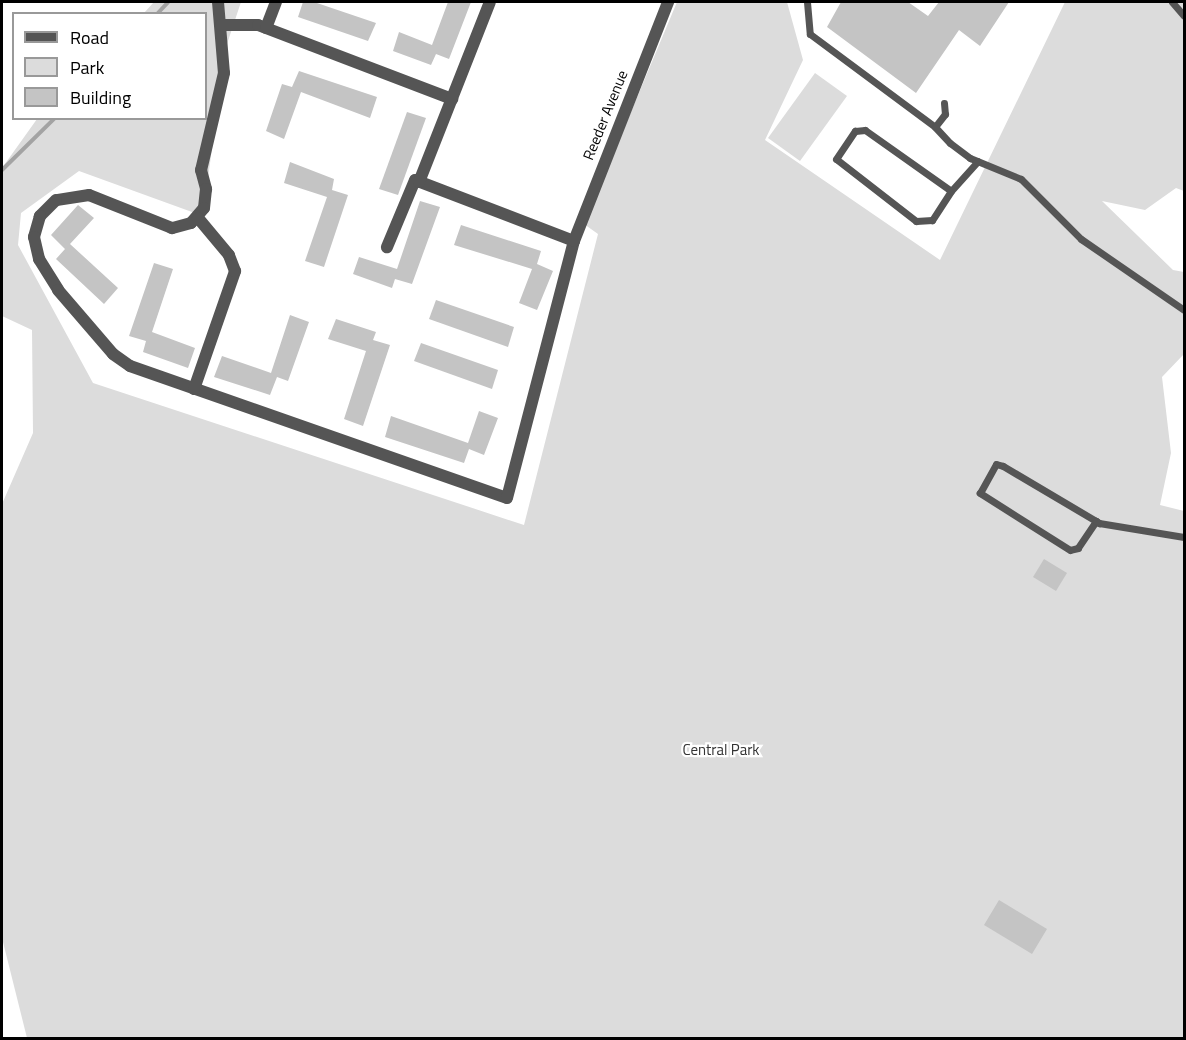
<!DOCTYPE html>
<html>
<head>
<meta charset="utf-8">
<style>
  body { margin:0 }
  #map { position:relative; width:1186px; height:1040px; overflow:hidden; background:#fff; font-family:"Titillium Web",sans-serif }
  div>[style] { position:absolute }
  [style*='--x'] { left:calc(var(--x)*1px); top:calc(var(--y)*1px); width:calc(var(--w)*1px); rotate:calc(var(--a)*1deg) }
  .green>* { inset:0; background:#dcdcdc }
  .stream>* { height:4px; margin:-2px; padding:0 2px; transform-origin:2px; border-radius:2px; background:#a3a3a3 }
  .building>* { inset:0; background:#c4c4c4 }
  .lane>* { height:7px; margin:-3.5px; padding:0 3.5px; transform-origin:3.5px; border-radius:3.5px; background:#555 }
  .street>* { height:12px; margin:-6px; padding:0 6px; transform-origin:6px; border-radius:6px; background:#555 }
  span { translate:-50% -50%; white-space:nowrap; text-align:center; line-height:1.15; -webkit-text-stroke:4.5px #fff; paint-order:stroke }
  .street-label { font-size:15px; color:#000 }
  .park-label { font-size:15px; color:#333 }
  .frame { position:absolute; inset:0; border:3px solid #000; pointer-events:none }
  .legend { position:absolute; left:12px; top:12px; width:195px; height:108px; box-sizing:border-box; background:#fff; border:2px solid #999; margin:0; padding:8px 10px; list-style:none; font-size:18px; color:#000 }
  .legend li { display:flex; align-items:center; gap:12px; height:30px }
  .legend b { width:30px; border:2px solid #999 }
</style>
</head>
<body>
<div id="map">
  <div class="green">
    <div style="clip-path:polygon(154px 2px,241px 2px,225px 50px,203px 216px,79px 171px,21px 213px,18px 245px,93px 383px,524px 525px,598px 234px,584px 224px,677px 2px,787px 2px,803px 60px,765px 140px,940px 260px,1065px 2px,1184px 2px,1184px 191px,1176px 188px,1145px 210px,1102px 201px,1173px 270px,1184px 272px,1184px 354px,1162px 377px,1171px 453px,1160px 505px,1184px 511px,1184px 1038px,27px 1038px,2px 938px,2px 504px,33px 433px,32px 330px,2px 316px,2px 168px,37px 119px,206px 118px,206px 14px,144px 13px)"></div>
    <div style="clip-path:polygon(815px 73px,847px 96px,800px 161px,768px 138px)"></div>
  </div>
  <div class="stream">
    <div style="--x:157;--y:14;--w:16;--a:-47"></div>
    <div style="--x:2;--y:170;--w:74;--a:-44.5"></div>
  </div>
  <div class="building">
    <div style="clip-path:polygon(303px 2px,314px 2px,376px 23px,368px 41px,298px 17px)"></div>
    <div style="clip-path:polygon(448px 2px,471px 2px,449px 59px,436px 54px,431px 65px,393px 51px,399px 32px,432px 45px)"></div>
    <div style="clip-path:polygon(841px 2px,908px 2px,928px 16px,939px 2px,1009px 2px,980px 46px,959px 30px,916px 93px,827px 27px)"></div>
    <div style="clip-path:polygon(299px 71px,377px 97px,370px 118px,301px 92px,284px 139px,266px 131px,282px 84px,292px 87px)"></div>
    <div style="clip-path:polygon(407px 112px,426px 118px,398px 195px,379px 189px)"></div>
    <div style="clip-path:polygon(290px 162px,334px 179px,332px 190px,348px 195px,324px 267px,305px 261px,327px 197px,284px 183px)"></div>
    <div style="clip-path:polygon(420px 201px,440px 207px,412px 284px,395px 279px,392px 288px,353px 274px,359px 257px,397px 269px)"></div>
    <div style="clip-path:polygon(78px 205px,94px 218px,70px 244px,118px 288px,104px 304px,56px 259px,65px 249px,51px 235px)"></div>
    <div style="clip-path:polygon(461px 225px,541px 251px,537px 264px,553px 271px,537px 310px,519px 303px,532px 269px,454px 245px)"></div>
    <div style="clip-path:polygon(154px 263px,173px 269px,152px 332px,195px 348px,188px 368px,143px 352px,146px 341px,129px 336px)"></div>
    <div style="clip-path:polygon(436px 300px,514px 327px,508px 347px,429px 319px)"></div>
    <div style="clip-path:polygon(290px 315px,309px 322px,288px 381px,277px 377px,270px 395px,214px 377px,222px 356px,271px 373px)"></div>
    <div style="clip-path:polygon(336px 319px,376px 332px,373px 340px,390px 345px,363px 426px,344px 419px,366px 351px,328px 339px)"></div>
    <div style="clip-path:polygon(421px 343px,498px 370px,492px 389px,414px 361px)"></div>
    <div style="clip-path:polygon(479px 411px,498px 418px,484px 455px,469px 449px,464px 463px,385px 437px,391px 416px,468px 443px)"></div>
    <div style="clip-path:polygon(1044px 559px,1067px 573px,1056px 591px,1033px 577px)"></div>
    <div style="clip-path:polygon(999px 900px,1047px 929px,1032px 954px,984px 925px)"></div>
  </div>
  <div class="lane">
    <div style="--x:807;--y:2;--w:32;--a:85"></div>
    <div style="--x:810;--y:34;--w:156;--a:36.6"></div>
    <div style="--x:1172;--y:2;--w:18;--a:49"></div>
    <div style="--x:944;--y:103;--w:11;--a:85"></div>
    <div style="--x:945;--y:114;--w:16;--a:128"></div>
    <div style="--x:935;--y:127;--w:22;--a:47"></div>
    <div style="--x:950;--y:143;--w:25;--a:37"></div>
    <div style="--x:970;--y:158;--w:55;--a:22.4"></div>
    <div style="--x:1021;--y:179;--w:85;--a:45"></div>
    <div style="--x:1081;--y:239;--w:125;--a:34.6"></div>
    <div style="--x:951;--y:191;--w:35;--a:123"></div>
    <div style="--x:932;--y:220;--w:16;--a:176"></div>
    <div style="--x:916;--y:221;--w:101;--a:-142.2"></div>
    <div style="--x:836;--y:159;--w:34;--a:-56"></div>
    <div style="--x:855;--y:131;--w:10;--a:-6"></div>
    <div style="--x:865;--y:130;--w:105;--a:35.3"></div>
    <div style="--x:951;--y:191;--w:40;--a:-48"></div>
    <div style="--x:1096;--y:521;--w:32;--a:124"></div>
    <div style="--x:1078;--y:548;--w:8;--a:166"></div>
    <div style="--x:1070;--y:550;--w:107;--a:-147.7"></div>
    <div style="--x:980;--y:493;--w:33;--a:-61"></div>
    <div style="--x:996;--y:464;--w:7;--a:16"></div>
    <div style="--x:1003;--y:466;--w:108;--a:30.6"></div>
    <div style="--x:1096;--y:521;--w:4;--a:34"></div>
    <div style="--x:1099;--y:523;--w:86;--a:9.4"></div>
  </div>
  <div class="street">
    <div style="--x:218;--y:2;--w:71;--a:85.2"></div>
    <div style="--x:224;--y:73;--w:100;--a:103.3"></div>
    <div style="--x:201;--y:170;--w:20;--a:75"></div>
    <div style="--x:206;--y:189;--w:19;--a:96"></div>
    <div style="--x:204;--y:208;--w:20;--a:131"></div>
    <div style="--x:191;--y:223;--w:20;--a:165"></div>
    <div style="--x:172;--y:228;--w:89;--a:-158.3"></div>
    <div style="--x:89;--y:195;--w:33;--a:171"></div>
    <div style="--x:56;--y:200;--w:23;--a:135"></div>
    <div style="--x:40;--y:216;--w:22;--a:106"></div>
    <div style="--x:34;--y:237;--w:23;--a:77"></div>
    <div style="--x:39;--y:259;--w:36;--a:58"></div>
    <div style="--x:58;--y:290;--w:84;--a:49.3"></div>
    <div style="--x:113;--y:354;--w:21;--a:35"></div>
    <div style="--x:130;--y:366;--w:399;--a:19.3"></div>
    <div style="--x:507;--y:498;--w:266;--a:-75.4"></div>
    <div style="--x:574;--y:241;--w:170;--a:-159"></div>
    <div style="--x:415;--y:180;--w:73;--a:112.7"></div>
    <div style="--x:221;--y:25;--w:37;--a:0"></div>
    <div style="--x:258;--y:25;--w:208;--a:20.9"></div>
    <div style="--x:266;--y:28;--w:28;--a:-69"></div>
    <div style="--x:419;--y:182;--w:193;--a:-68.5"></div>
    <div style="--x:574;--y:241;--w:257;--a:-68.5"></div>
    <div style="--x:194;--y:389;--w:125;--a:-70.8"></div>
    <div style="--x:235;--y:271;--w:17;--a:-111"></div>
    <div style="--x:229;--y:255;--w:48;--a:-130"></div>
  </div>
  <div class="street-label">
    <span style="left:605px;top:115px;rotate:-68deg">Reeder Avenue</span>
  </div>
  <div class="park-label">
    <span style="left:721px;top:750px">Central Park</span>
  </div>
  <div class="frame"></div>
  <ul class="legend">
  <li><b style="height:8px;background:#555"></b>Road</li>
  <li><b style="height:16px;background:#dcdcdc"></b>Park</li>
  <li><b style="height:16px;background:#c4c4c4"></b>Building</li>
  </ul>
</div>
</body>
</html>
